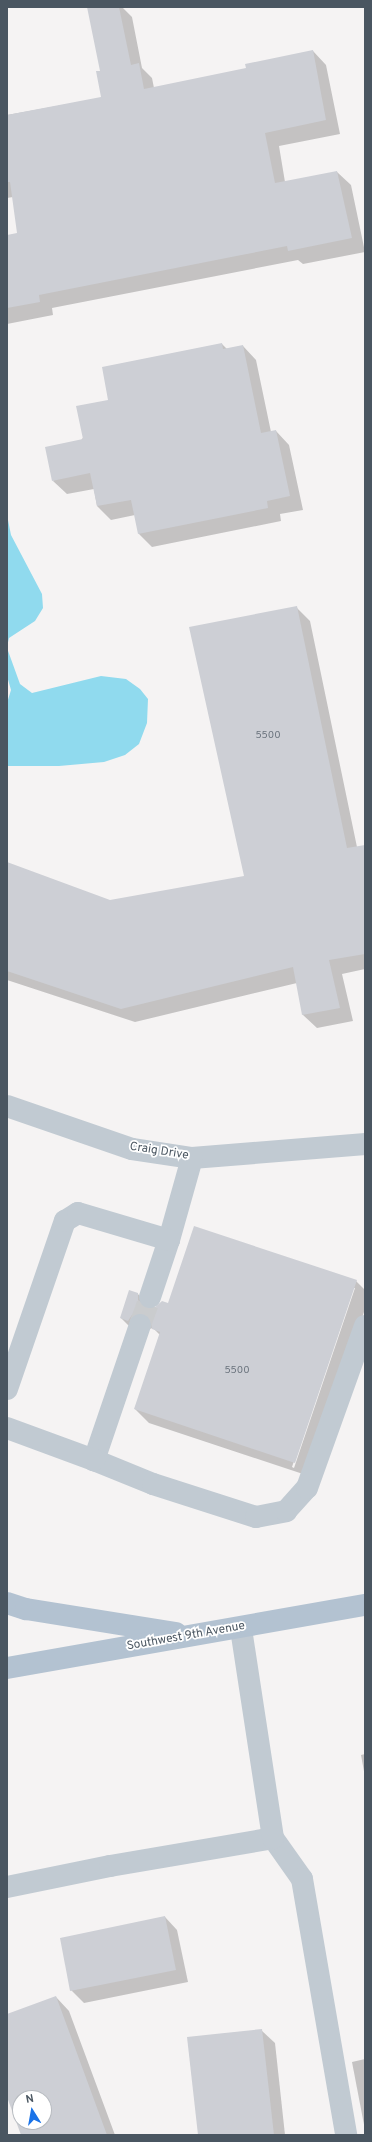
<!DOCTYPE html>
<html>
<head>
<meta charset="utf-8">
<style>
  body { margin:0 }
  #map { position:relative; width:372px; height:2142px; overflow:hidden; background:#f5f3f3; font-family:Overpass,sans-serif }
  div>[style] { position:absolute }
  [style*='--x'] { left:calc(var(--x)*1px); top:calc(var(--y)*1px); width:calc(var(--w)*1px); rotate:calc(var(--a)*1deg) }
  .water>* { inset:0; background:#90daee }
  .shadow>* { inset:0; background:#0003 }
  .building>* { inset:0; background:#cdcfd5 }
  .minor-tunnel>* { height:22px; margin-top:-11px; transform-origin:0; background:repeating-linear-gradient(90deg,#caccce 0 22px,transparent 0 33px) }
  .minor>* { height:22px; margin:-11px; padding:0 11px; transform-origin:11px; border-radius:11px; background:#c1cad2 }
  .major>* { height:22px; margin:-11px; padding:0 11px; transform-origin:11px; border-radius:11px; background:#b3c2d1 }
  span { translate:-50% -50%; white-space:nowrap; text-align:center; line-height:1.15; -webkit-text-stroke:3.5px #fff; paint-order:stroke }
  .number-label { font-size:10px; color:#6b747e }
  .number-label span { -webkit-text-stroke-width:0 }
  .street-label { font-size:12px; color:#4a5661 }
  .frame { position:absolute; inset:0; border:8px solid #4a5661; pointer-events:none }
  .north { position:absolute; left:12px; top:2090px; width:40px; height:40px; box-sizing:border-box; background:#fff; border:1px solid #b7bbc0; border-radius:50%; rotate:349deg; font-size:11px; font-weight:700; line-height:16px; text-align:center; color:#4a5661 }
  .north::after { content:''; display:block; margin:auto; width:14px; height:18px; background:#1a73e8; clip-path:polygon(50% 0,100% 100%,50% 72%,0 100%) }
</style>
</head>
<body>
<div id="map">
  <div class="water">
    <div style="clip-path:polygon(7px 515px,11px 535px,42px 594px,43px 608px,35px 621px,9px 638px,7px 647px)"></div>
    <div style="clip-path:polygon(7px 648px,20px 684px,32px 693px,101px 676px,126px 679px,140px 689px,148px 699px,147px 723px,139px 744px,125px 755px,104px 762px,59px 766px,7px 766px,7px 703px,11px 690px,7px 676px)"></div>
  </div>
  <div class="shadow">
    <div style="clip-path:polygon(101px 7px,122px 7px,132px 17px,142px 68px,152px 78px,154px 88px,247px 69px,313px 51px,326px 65px,340px 134px,279px 146px,285px 182px,337px 172px,351px 185px,365px 252px,303px 264px,298px 260px,52px 308px,53px 315px,7px 324px,7px 236px,18px 234px,13px 197px,7px 198px,7px 115px,102px 98px)"></div>
    <div style="clip-path:polygon(222px 344px,227px 349px,243px 346px,256px 360px,271px 432px,276px 431px,289px 445px,303px 510px,280px 514px,281px 521px,152px 547px,139px 534px,135px 515px,111px 520px,97px 506px,94px 489px,67px 494px,53px 481px,109px 400px)"></div>
    <div style="clip-path:polygon(296px 607px,310px 621px,357px 847px,365px 846px,365px 969px,342px 974px,353px 1021px,317px 1028px,303px 1015px,297px 983px,135px 1022px,7px 980px,7px 863px,110px 901px,246px 877px)"></div>
    <div style="clip-path:polygon(evenodd,356px 1281px,365px 1290px,365px 1309px,309px 1476px,149px 1423px,135px 1409px,160px 1335px,153px 1328px,135px 1332px,121px 1318px,138px 1294px,151px 1310px,169px 1304px,356px 1281px,353px 1288px,355px 1288px,294px 1468px,292px 1467px,353px 1288px)"></div>
    <div style="clip-path:polygon(365px 1754px,365px 1777px,361px 1755px)"></div>
    <div style="clip-path:polygon(165px 1917px,177px 1930px,188px 1982px,84px 2003px,71px 1990px)"></div>
    <div style="clip-path:polygon(evenodd,56px 1997px,69px 2011px,115px 2135px,22px 2135px,7px 2094px,7px 2015px,56px 1997px,20px 2098px,44px 2098px,44px 2122px,20px 2122px,20px 2098px)"></div>
    <div style="clip-path:polygon(261px 2030px,275px 2043px,285px 2135px,199px 2135px)"></div>
    <div style="clip-path:polygon(365px 2059px,365px 2130px,352px 2062px)"></div>
  </div>
  <div class="building">
    <div style="clip-path:polygon(87px 7px,119px 7px,131px 65px,139px 63px,144px 89px,246px 68px,245px 64px,313px 50px,326px 120px,265px 133px,275px 183px,337px 171px,352px 238px,288px 251px,287px 246px,39px 295px,40px 302px,7px 308px,7px 235px,17px 233px,10px 182px,7px 182px,7px 115px,101px 97px,96px 71px,100px 71px)"></div>
    <div style="clip-path:polygon(222px 343px,223px 349px,243px 345px,261px 433px,276px 430px,290px 496px,267px 501px,268px 508px,138px 534px,131px 500px,97px 506px,90px 473px,52px 481px,45px 447px,83px 439px,76px 406px,108px 400px,102px 367px)"></div>
    <div style="clip-path:polygon(297px 606px,347px 848px,365px 845px,365px 954px,329px 960px,340px 1008px,302px 1015px,293px 967px,121px 1009px,7px 971px,7px 862px,110px 900px,244px 876px,189px 627px)"></div>
    <div style="clip-path:polygon(194px 1226px,357px 1280px,295px 1463px,134px 1409px,160px 1332px,152px 1329px,150px 1317px,144px 1313px,132px 1315px,128px 1321px,120px 1318px,129px 1290px,138px 1293px,138px 1300px,146px 1309px,153px 1309px,162px 1301px,168px 1303px)"></div>
    <div style="clip-path:polygon(165px 1916px,176px 1970px,70px 1991px,60px 1938px)"></div>
    <div style="clip-path:polygon(evenodd,56px 1996px,107px 2135px,21px 2135px,7px 2097px,7px 2014px,56px 1996px,20px 2098px,44px 2098px,44px 2122px,20px 2122px,20px 2098px)"></div>
    <div style="clip-path:polygon(262px 2029px,274px 2135px,198px 2135px,187px 2037px)"></div>
  </div>
  <div class="minor-tunnel">
    <div style="--x:140;--y:1325;--w:30;--a:-70"></div>
  </div>
  <div class="minor">
    <div style="--x:7;--y:1106;--w:132;--a:19"></div>
    <div style="--x:132;--y:1149;--w:61;--a:8.5"></div>
    <div style="--x:192;--y:1158;--w:174;--a:-4.6"></div>
    <div style="--x:150;--y:1297;--w:60;--a:-71.6"></div>
    <div style="--x:169;--y:1240;--w:85;--a:-74.3"></div>
    <div style="--x:140;--y:1325;--w:143;--a:108.8"></div>
    <div style="--x:94;--y:1460;--w:64;--a:22.1"></div>
    <div style="--x:153;--y:1484;--w:108;--a:17.8"></div>
    <div style="--x:256;--y:1517;--w:31;--a:-11"></div>
    <div style="--x:286;--y:1511;--w:31;--a:-48"></div>
    <div style="--x:307;--y:1488;--w:172;--a:-70.3"></div>
    <div style="--x:7;--y:1389;--w:178;--a:-71"></div>
    <div style="--x:65;--y:1221;--w:15;--a:-32"></div>
    <div style="--x:78;--y:1213;--w:95;--a:16.5"></div>
    <div style="--x:7;--y:1428;--w:93;--a:20.2"></div>
    <div style="--x:273;--y:1838;--w:50;--a:54.7"></div>
    <div style="--x:302;--y:1879;--w:260;--a:80.2"></div>
    <div style="--x:7;--y:1887;--w:105;--a:-11.5"></div>
    <div style="--x:110;--y:1866;--w:165;--a:-9.7"></div>
    <div style="--x:273;--y:1838;--w:212;--a:-98.7"></div>
  </div>
  <div class="major">
    <div style="--x:7;--y:1603;--w:20;--a:18"></div>
    <div style="--x:26;--y:1609;--w:152;--a:9.1"></div>
    <div style="--x:7;--y:1668;--w:364;--a:-10"></div>
  </div>
  <div class="number-label">
    <span style="left:268px;top:736px">5500</span>
    <span style="left:237px;top:1371px">5500</span>
  </div>
  <div class="street-label">
    <span style="left:159px;top:1152px;rotate:9deg">Craig Drive</span>
    <span style="left:186px;top:1637px;rotate:-10deg">Southwest 9th Avenue</span>
  </div>
  <div class="frame"></div>
  <div class="north">N</div>
</div>
</body>
</html>
